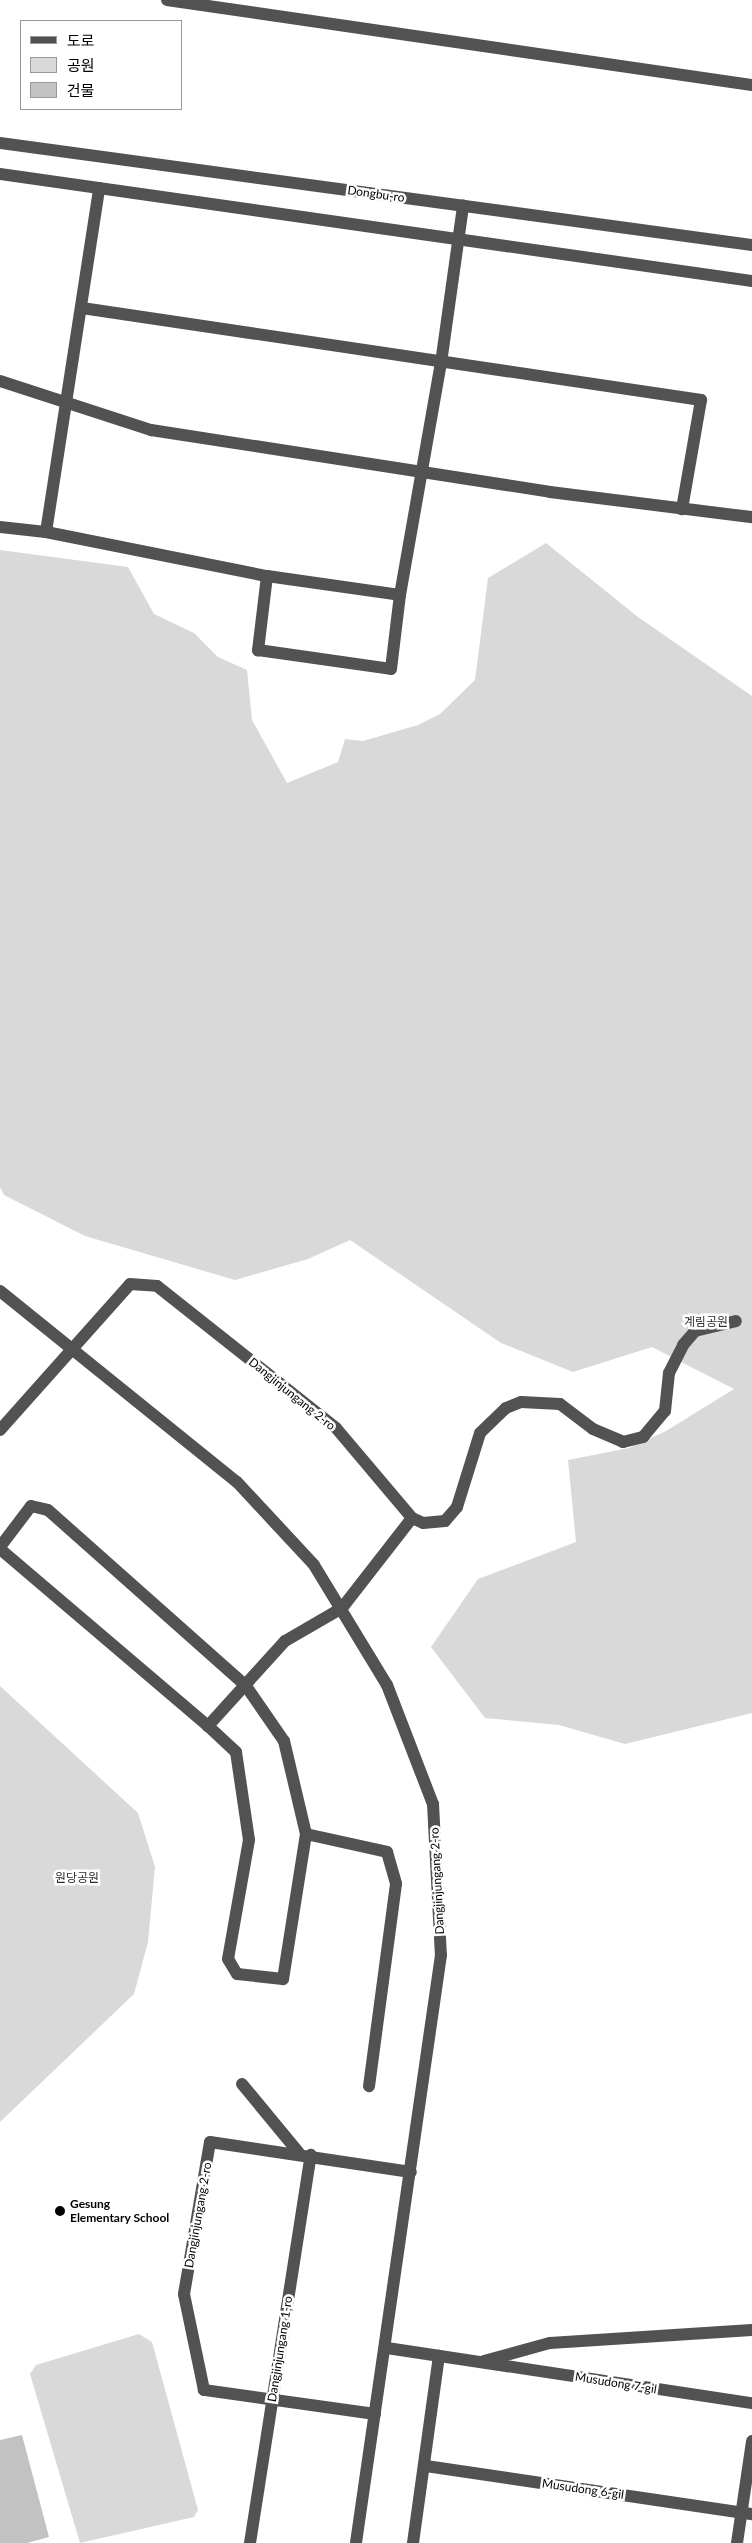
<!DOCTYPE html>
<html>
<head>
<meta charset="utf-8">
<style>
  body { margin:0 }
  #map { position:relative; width:752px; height:2543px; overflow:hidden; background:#fff; font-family:Lato,"Noto Sans KR",sans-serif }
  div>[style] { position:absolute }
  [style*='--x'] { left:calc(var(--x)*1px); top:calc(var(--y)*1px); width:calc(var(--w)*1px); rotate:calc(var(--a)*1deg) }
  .green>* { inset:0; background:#d9d9d9 }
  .building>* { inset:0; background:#c2c2c2 }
  .minor>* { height:12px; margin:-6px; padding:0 6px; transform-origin:6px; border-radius:6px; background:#525252 }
  .dots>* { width:14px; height:14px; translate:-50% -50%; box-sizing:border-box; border:2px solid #fff; border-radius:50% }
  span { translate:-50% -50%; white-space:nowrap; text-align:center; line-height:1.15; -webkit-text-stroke:5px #fff; paint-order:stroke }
  .street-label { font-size:12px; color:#000 }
  .park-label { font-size:12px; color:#303030 }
  .poi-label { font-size:12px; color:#000; font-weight:700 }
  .left { translate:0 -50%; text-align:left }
  .legend { position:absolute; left:20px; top:20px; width:162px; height:90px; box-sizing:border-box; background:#fff; border:1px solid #999; margin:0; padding:6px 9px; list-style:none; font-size:15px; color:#000 }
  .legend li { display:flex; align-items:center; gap:10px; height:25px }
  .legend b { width:25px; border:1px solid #999 }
</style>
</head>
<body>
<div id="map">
  <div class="green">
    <div style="clip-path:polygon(546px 543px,638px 617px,752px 696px,752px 1713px,625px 1744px,559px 1725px,485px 1718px,431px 1647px,478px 1579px,576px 1542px,568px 1460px,629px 1448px,666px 1431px,734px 1389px,652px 1347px,573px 1372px,501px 1343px,350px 1240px,308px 1259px,235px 1280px,85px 1236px,4px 1195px,0 1187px,0 550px,128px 567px,154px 614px,194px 633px,218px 657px,247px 670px,252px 720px,287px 783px,338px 762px,345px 739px,363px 741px,418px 725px,440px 714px,475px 680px,488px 578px)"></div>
    <div style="clip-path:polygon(0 1686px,138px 1813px,155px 1867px,148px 1942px,134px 1994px,0 2122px)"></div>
    <div style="clip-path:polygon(139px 2334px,152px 2342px,198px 2510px,194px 2517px,80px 2543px,30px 2374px,36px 2365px)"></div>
  </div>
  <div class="building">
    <div style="clip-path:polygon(22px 2435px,49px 2537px,27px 2543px,0 2543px,0 2440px)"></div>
  </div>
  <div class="minor">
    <div style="--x:167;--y:0;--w:591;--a:8.27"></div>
    <div style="--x:0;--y:143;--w:759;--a:7.72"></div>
    <div style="--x:0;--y:174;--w:760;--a:8.1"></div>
    <div style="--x:82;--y:308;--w:626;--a:8.45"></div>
    <div style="--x:701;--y:400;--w:111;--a:99.9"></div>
    <div style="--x:0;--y:381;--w:159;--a:18"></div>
    <div style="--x:151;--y:430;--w:404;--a:8.8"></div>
    <div style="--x:550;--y:492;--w:204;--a:7.1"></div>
    <div style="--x:0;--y:527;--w:46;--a:6.2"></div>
    <div style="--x:46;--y:532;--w:225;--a:11.3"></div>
    <div style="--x:267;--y:576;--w:134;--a:8.1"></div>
    <div style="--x:400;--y:595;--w:236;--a:-80"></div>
    <div style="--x:441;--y:363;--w:159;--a:-82"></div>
    <div style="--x:46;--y:532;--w:348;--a:-81.2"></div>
    <div style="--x:267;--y:576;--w:75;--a:96.9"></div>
    <div style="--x:258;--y:650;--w:134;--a:8.1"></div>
    <div style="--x:391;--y:669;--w:75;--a:-83.1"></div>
    <div style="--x:0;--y:1291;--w:304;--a:38.9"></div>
    <div style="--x:237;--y:1482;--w:113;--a:47.1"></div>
    <div style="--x:314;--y:1565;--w:140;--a:58.7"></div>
    <div style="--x:387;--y:1685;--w:128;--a:68.9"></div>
    <div style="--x:433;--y:1804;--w:151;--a:87"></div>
    <div style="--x:441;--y:1955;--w:594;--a:98.23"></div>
    <div style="--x:0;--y:1430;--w:195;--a:-48.3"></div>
    <div style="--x:130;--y:1284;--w:27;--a:4"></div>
    <div style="--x:157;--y:1286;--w:228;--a:38.4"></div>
    <div style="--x:336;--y:1428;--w:118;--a:49.8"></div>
    <div style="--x:412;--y:1518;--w:114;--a:127.9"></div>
    <div style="--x:342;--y:1608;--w:66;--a:149.9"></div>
    <div style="--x:285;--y:1641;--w:115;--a:132.2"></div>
    <div style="--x:208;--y:1726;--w:273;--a:-139.6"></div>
    <div style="--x:412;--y:1518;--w:12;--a:24"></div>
    <div style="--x:423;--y:1523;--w:22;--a:-5"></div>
    <div style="--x:445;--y:1521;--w:18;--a:-49"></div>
    <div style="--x:457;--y:1507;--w:77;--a:-72.7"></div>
    <div style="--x:480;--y:1433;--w:36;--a:-44"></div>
    <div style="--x:506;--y:1408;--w:16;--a:-22"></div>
    <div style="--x:521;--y:1402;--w:39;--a:3"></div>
    <div style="--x:560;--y:1404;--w:41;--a:37.1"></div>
    <div style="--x:593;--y:1429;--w:33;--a:23"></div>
    <div style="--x:623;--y:1442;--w:21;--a:-14"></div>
    <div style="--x:643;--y:1437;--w:34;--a:-50"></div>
    <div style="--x:665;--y:1411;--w:38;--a:-84"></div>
    <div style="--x:669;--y:1373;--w:31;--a:-63"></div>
    <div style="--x:683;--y:1345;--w:18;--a:-49"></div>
    <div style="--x:695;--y:1331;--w:42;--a:-13.7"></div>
    <div style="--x:0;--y:1547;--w:51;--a:-52.9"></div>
    <div style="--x:31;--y:1506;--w:17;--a:13"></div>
    <div style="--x:48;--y:1510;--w:265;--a:41.6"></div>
    <div style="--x:246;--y:1686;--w:67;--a:55.4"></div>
    <div style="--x:284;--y:1741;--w:96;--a:76.7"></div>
    <div style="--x:306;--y:1834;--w:147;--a:99"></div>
    <div style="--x:283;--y:1979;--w:46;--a:-173.8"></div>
    <div style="--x:237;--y:1974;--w:17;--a:-121"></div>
    <div style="--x:228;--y:1959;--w:121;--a:-80"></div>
    <div style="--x:249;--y:1840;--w:89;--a:-98.4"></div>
    <div style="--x:236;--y:1752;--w:38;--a:-137"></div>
    <div style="--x:306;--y:1834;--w:83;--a:12.5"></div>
    <div style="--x:387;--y:1852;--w:33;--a:74"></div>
    <div style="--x:396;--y:1884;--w:204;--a:97.6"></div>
    <div style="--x:242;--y:2084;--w:89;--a:50.4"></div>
    <div style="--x:387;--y:2348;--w:369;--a:8.6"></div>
    <div style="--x:484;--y:2361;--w:68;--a:-15.3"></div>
    <div style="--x:550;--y:2343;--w:202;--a:-3.7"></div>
    <div style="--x:375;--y:2414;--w:173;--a:-172"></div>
    <div style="--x:204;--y:2390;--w:98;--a:-101.8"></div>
    <div style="--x:184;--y:2294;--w:154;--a:-80.3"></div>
    <div style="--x:210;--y:2142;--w:203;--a:8.5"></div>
    <div style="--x:426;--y:2466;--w:330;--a:8.4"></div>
    <div style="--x:250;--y:2543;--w:393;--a:-81.1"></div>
    <div style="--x:413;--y:2543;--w:189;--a:-82.1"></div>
    <div style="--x:737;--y:2543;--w:103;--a:-81.6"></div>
  </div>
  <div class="dots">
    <div style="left:60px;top:2211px;background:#000"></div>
  </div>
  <div class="street-label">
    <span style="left:376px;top:194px;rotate:8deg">Dongbu-ro</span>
    <span style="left:292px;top:1394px;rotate:39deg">Dangjinjungang 2-ro</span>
    <span style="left:437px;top:1881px;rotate:-93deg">Dangjinjungang 2-ro</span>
    <span style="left:198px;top:2215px;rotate:-80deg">Dangjinjungang 2-ro</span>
    <span style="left:280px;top:2349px;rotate:-81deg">Dangjinjungang 1-ro</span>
    <span style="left:616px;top:2383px;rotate:9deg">Musudong 7-gil</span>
    <span style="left:583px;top:2489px;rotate:8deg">Musudong 6-gil</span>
  </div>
  <div class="park-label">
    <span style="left:706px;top:1322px">계림공원</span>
    <span style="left:77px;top:1878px">원당공원</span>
  </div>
  <div class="poi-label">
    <span class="left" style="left:70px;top:2211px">Gesung<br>Elementary School</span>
  </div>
  <ul class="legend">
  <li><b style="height:6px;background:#525252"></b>도로</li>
  <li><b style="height:14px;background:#d9d9d9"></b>공원</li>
  <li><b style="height:14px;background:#c2c2c2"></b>건물</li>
  </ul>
</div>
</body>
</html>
